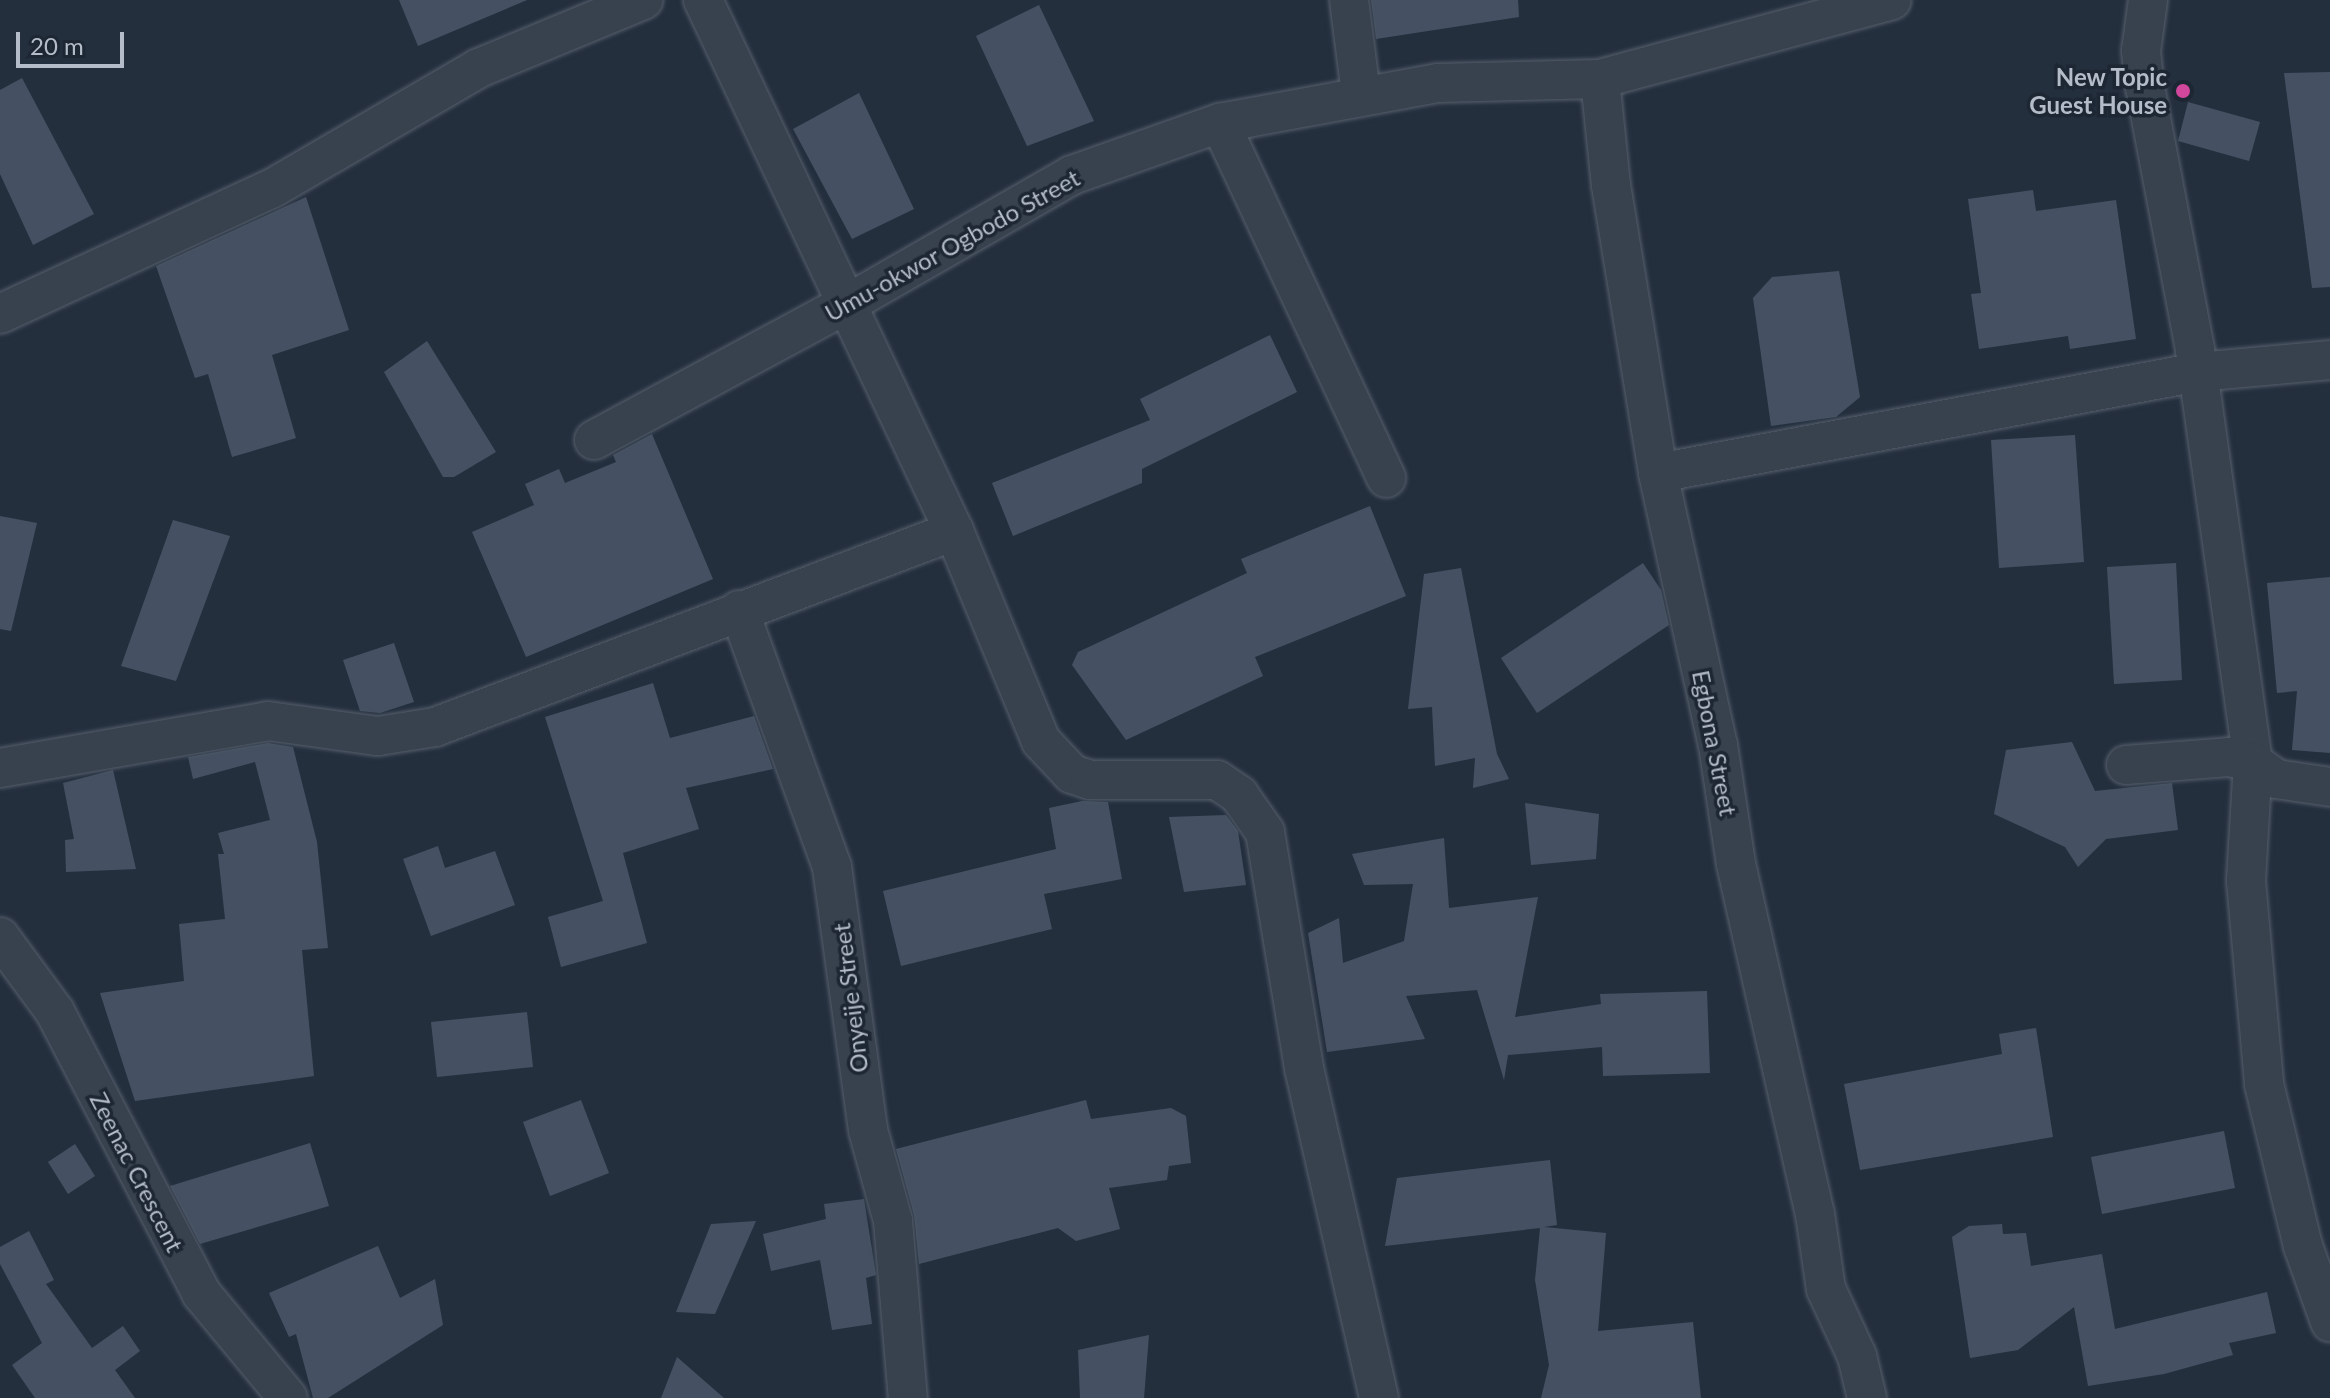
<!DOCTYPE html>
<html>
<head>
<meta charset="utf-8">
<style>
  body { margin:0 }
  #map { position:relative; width:2330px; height:1398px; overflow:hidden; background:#242f3e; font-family:Lato,sans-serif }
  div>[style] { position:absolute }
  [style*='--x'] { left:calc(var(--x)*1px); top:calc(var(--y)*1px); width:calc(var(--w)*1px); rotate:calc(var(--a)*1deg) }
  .building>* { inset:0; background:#455162 }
  .roads { filter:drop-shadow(0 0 2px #565f6c) drop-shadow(0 0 2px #565f6c) }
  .street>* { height:38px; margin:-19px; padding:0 19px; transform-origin:19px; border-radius:19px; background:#38414e }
  .dots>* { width:22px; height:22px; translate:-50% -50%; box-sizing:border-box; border:4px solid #1d2633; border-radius:50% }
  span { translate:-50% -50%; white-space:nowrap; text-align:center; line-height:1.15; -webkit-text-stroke:7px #1d2633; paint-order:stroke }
  .poi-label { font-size:24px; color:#b4bcc9; font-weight:700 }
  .right { translate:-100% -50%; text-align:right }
  .street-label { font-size:24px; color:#b4bcc9 }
  .scale { position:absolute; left:16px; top:32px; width:108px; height:36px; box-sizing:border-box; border:4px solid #b4bcc9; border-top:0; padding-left:10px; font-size:24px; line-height:28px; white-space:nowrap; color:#b4bcc9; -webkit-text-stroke:6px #1d2633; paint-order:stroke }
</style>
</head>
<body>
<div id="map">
  <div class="building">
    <div style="clip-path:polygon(399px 0,527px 0,418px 46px)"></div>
    <div style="clip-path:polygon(1371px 0,1518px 0,1519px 17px,1376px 39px)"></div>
    <div style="clip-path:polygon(1039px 5px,1094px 121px,1027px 146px,976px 36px)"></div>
    <div style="clip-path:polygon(2330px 72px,2330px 287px,2312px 288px,2284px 73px)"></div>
    <div style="clip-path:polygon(22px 78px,94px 214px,33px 245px,0 174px,0 90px)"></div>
    <div style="clip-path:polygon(859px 93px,914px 209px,852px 239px,793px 129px)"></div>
    <div style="clip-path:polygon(2188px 102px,2260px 122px,2249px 161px,2178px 141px)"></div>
    <div style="clip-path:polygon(2033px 190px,2036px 211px,2116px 200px,2136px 339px,2070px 349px,2068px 336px,1979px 349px,1971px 294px,1981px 293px,1968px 199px)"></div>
    <div style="clip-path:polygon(306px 197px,349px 330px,272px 355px,296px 438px,232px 457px,208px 374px,195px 378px,156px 266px)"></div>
    <div style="clip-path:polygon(1839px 271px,1860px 397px,1836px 417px,1771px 426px,1753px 298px,1772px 277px)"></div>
    <div style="clip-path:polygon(1270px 335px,1297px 392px,1142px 469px,1142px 483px,1013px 536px,992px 483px,1150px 420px,1140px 399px)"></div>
    <div style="clip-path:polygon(427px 341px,496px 452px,454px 477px,443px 477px,384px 372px)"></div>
    <div style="clip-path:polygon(652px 434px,713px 579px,526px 657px,472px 532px,534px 505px,525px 484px,559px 469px,565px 483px,616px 462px,613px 455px)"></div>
    <div style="clip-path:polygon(2075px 435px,2084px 562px,1999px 568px,1991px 440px)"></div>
    <div style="clip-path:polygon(1370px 506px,1406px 596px,1255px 657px,1263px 676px,1126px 740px,1072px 665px,1078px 652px,1247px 573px,1241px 559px)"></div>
    <div style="clip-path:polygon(0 516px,37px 523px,11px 631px,0 629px)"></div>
    <div style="clip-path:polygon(173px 520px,230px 536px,176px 681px,121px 666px)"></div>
    <div style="clip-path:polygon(1643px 563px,1661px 590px,1669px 625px,1537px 713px,1501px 658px)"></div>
    <div style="clip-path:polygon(2176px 563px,2182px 680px,2114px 684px,2107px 567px)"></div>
    <div style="clip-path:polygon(1461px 568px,1497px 754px,1509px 779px,1473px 788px,1475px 758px,1435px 766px,1432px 707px,1408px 709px,1424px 574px)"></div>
    <div style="clip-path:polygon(2330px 577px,2330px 753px,2292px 750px,2297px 691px,2277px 693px,2267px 583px)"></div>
    <div style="clip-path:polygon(394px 643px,414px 702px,380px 713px,360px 711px,343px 660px)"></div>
    <div style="clip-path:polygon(653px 683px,670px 738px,754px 716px,773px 769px,686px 788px,699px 829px,623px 853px,647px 943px,561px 967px,548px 917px,603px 901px,545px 717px)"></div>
    <div style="clip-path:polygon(2072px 742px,2095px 791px,2172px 783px,2178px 830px,2106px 839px,2078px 867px,2065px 847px,1994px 814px,2006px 750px)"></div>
    <div style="clip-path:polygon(268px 743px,293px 747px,317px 842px,328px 948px,302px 950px,314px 1076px,135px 1101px,100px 993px,184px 981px,179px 924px,225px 919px,218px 854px,224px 854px,218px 833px,270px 820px,255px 762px,193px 779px,188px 757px)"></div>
    <div style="clip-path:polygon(113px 770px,136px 869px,66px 872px,65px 840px,74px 839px,63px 783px)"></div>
    <div style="clip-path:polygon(1082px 801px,1108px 802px,1122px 879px,1044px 894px,1052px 929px,901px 966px,883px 891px,1056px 849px,1049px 808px)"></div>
    <div style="clip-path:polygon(1525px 803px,1599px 814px,1596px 859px,1531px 865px)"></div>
    <div style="clip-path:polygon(1226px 815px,1238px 831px,1246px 885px,1184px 892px,1169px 817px)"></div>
    <div style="clip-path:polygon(1444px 838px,1449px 908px,1538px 897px,1515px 1017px,1601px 1004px,1600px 994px,1707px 991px,1710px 1073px,1603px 1076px,1602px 1047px,1508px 1055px,1504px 1080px,1477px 990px,1406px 996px,1425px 1039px,1327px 1052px,1308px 933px,1339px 918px,1343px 963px,1404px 941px,1413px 884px,1364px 885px,1352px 854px)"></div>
    <div style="clip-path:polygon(438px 846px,445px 868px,495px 851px,515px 905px,431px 936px,403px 859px)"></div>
    <div style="clip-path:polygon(527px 1012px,533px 1067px,437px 1077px,431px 1022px)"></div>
    <div style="clip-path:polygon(2036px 1028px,2053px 1137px,1860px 1170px,1844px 1084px,2002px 1054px,1999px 1034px)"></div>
    <div style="clip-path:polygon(581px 1100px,609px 1173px,550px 1196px,523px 1122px)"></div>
    <div style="clip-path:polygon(1086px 1100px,1091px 1119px,1171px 1108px,1186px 1116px,1191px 1163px,1169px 1166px,1167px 1180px,1109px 1188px,1120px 1229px,1076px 1241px,1058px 1228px,919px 1264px,914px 1215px,896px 1149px)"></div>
    <div style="clip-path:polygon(2224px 1131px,2235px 1188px,2102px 1214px,2091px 1157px)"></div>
    <div style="clip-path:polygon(310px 1143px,329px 1206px,200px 1244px,170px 1186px)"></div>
    <div style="clip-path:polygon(75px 1144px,95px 1176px,68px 1194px,48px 1162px)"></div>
    <div style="clip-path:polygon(1550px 1160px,1557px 1225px,1544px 1227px,1606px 1233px,1598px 1331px,1693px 1322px,1701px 1398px,1541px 1398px,1549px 1365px,1535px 1280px,1540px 1228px,1385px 1246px,1397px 1178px)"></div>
    <div style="clip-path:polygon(864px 1199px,876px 1275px,866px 1278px,872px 1324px,832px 1330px,820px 1260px,771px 1271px,763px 1234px,826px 1219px,824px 1204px)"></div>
    <div style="clip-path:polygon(756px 1221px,715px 1314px,676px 1312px,711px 1224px)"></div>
    <div style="clip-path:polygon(2002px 1224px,2003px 1234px,2026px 1233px,2031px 1266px,2102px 1254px,2115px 1329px,2267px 1292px,2276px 1333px,2229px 1343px,2233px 1355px,2164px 1374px,2088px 1386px,2074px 1307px,2018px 1350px,1970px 1358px,1952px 1237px,1969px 1226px)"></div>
    <div style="clip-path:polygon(29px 1231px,54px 1280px,46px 1284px,92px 1348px,123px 1326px,140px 1351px,115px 1370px,135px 1398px,35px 1398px,12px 1365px,42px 1343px,0 1264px,0 1247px)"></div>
    <div style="clip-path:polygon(378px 1246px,400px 1298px,435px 1279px,443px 1325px,328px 1398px,313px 1398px,296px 1334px,289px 1337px,269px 1293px)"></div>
    <div style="clip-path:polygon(1149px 1335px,1144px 1398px,1080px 1398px,1078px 1350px)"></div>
    <div style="clip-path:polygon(677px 1357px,724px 1398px,661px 1398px)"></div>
  </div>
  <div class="roads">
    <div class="street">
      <div style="--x:703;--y:0;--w:587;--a:64.7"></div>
      <div style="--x:954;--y:531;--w:227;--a:67.5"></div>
      <div style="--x:1041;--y:741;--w:45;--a:46.8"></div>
      <div style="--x:1072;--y:774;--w:19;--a:18"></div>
      <div style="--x:1090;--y:780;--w:127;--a:0"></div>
      <div style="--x:1217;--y:780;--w:27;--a:34"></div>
      <div style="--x:1239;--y:795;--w:45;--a:54.9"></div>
      <div style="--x:1265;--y:832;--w:239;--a:80.6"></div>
      <div style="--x:1304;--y:1068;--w:338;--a:77.2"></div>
      <div style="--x:1349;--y:0;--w:95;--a:82.7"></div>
      <div style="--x:2148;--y:0;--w:51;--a:97.8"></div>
      <div style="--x:2141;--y:51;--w:36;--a:84"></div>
      <div style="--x:2145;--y:87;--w:268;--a:79.2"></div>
      <div style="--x:2195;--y:350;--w:416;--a:82"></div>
      <div style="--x:2253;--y:762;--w:119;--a:93.4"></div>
      <div style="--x:2246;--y:881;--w:204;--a:84.9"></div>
      <div style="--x:2264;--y:1084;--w:167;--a:76.5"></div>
      <div style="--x:2303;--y:1246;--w:81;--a:70.4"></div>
      <div style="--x:1600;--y:79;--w:107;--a:84.1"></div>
      <div style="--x:1611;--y:185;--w:292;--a:80.7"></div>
      <div style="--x:1658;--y:473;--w:279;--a:77.6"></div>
      <div style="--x:1718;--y:745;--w:120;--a:81.4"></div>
      <div style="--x:1736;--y:864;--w:359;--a:77.3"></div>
      <div style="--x:1815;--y:1214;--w:76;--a:81.7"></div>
      <div style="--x:1826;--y:1289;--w:74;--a:65.2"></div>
      <div style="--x:1857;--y:1356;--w:43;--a:76.6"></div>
      <div style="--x:1220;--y:123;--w:392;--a:64.9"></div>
      <div style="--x:0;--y:314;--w:298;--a:-24.8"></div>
      <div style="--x:271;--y:189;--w:241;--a:-30.2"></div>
      <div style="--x:479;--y:68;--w:178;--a:-22.5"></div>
      <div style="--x:594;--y:440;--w:287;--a:-28.3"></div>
      <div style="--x:847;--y:304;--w:259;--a:-29.8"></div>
      <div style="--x:1072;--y:175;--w:157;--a:-19.4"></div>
      <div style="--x:1220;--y:123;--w:222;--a:-10.4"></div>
      <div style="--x:1438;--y:83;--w:162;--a:-1.4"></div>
      <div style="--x:1600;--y:79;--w:302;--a:-15.1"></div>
      <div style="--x:1658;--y:473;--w:549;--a:-10.59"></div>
      <div style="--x:2198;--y:372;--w:133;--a:-5.2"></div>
      <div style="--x:739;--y:610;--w:273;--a:70.1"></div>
      <div style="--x:832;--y:867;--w:265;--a:82.2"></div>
      <div style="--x:868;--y:1130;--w:94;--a:74.6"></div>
      <div style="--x:893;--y:1221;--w:178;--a:85.2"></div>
      <div style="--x:2126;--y:765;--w:103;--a:-4.4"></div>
      <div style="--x:2229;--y:757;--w:25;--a:12"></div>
      <div style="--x:2253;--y:762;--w:29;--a:36"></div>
      <div style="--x:2276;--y:779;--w:55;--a:8.4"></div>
      <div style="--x:0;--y:768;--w:272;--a:-9.9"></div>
      <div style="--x:268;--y:721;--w:111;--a:7.8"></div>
      <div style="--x:378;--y:736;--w:58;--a:-9"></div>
      <div style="--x:435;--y:727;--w:555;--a:-20.69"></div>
      <div style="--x:0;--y:937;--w:93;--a:53.7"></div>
      <div style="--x:55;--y:1012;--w:317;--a:62.5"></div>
      <div style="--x:201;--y:1293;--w:136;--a:50.4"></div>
    </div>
  </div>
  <div class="dots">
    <div style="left:2183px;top:91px;background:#d1479c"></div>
  </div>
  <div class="poi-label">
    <span class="right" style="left:2167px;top:91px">New Topic<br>Guest House</span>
  </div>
  <div class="street-label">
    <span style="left:952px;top:245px;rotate:-29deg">Umu-okwor Ogbodo Street</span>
    <span style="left:1715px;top:743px;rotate:79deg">Egbona Street</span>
    <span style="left:850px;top:998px;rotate:-97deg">Onyeije Street</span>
    <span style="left:137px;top:1172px;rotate:63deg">Zeenac Crescent</span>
  </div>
  <div class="scale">20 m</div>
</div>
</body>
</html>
